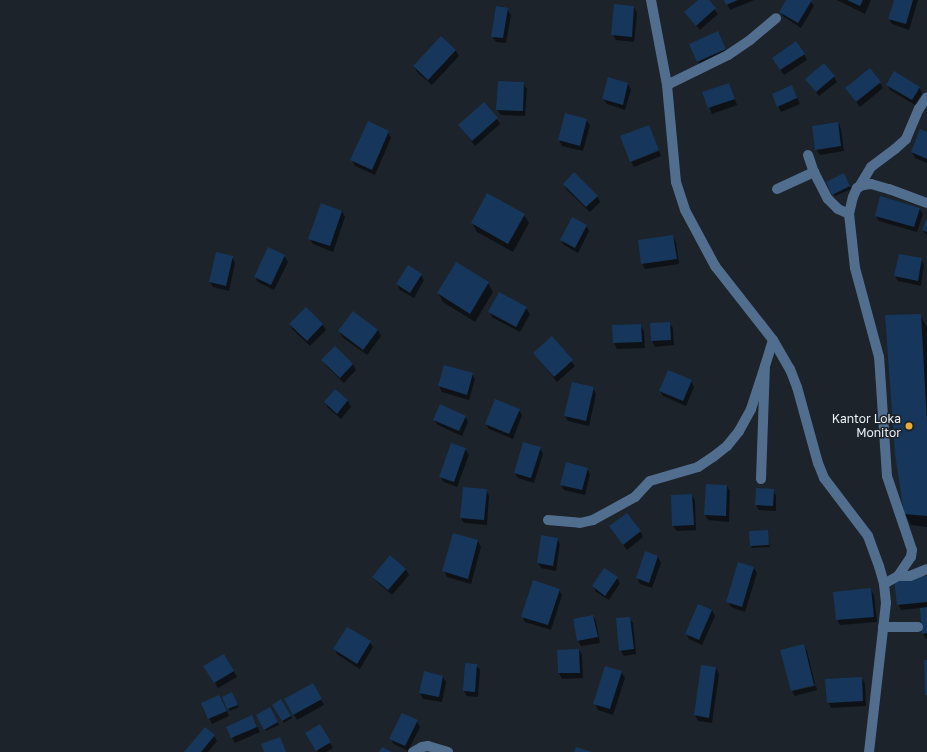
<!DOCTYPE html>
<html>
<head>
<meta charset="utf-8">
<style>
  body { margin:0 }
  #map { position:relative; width:927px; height:752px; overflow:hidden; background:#1c232a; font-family:"Golos Text",sans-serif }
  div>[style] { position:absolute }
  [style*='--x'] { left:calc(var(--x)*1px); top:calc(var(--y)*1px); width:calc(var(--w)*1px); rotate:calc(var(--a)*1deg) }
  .shadow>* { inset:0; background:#0007 }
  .building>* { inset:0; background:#16375b }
  .minor>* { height:10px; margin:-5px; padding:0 5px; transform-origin:5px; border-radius:5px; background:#526e8e }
  .dots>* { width:11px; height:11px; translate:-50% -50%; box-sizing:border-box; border:2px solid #1c232a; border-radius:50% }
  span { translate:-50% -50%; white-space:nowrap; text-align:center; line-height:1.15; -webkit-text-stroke:3px #1c232a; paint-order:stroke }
  .poi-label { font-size:12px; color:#eef2f8 }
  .right { translate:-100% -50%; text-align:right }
</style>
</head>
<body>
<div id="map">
  <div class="shadow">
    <div style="clip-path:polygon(699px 0,707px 0,718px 14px,700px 30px,685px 12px)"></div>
    <div style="clip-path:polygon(725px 0,754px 0,730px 10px)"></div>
    <div style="clip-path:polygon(787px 0,810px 0,814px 6px,801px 28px,784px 17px,780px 12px)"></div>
    <div style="clip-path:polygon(837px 0,871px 0,865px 14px)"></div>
    <div style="clip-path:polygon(895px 0,918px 0,909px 30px,892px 24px,889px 19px)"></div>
    <div style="clip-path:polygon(634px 7px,637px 13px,634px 42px,616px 40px,612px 34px)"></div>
    <div style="clip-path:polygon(507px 9px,511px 15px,506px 43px,496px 42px,492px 36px)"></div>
    <div style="clip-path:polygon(718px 32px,729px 55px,701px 67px,690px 45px)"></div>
    <div style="clip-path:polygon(441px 37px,456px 51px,459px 56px,432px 85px,417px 72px,414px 66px)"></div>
    <div style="clip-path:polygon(804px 54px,807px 60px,784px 75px,776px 64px)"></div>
    <div style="clip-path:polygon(834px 77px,837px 82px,819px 96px,807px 79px)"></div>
    <div style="clip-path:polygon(609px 79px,628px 84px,631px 90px,625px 110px,607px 104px,603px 99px)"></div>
    <div style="clip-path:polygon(523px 83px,527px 89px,525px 116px,501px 115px,497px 110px)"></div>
    <div style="clip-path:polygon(880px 83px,883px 88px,860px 107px,850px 94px)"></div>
    <div style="clip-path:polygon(729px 84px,737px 105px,712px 114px,703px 93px)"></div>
    <div style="clip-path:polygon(887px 85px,919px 87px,922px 93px,915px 105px,890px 90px)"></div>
    <div style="clip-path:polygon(792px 87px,800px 104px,781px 112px,778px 106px)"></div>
    <div style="clip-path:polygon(497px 119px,500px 124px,475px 146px,459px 125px)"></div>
    <div style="clip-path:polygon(586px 120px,590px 125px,583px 151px,562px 146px,559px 140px)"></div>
    <div style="clip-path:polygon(838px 123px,841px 129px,844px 151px,820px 155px,816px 149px)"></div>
    <div style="clip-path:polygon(388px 132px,391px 138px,375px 175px,355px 166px,352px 160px)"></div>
    <div style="clip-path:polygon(927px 133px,927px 163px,915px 158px,912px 152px)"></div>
    <div style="clip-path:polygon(659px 151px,661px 156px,634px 167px,631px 162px)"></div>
    <div style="clip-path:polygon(843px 174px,851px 189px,835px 196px,827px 182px)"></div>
    <div style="clip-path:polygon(564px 184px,597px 196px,600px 202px,590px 212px,567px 190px)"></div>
    <div style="clip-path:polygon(919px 208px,923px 214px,917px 232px,879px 221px,876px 216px)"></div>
    <div style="clip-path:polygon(342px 211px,345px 217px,333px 252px,313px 244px,310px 239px)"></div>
    <div style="clip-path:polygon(524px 215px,529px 223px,513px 252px,477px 232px,472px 223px)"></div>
    <div style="clip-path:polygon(927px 220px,927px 236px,923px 230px)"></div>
    <div style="clip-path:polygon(586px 225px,589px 231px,578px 253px,564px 245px,561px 240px)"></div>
    <div style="clip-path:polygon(673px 236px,676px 242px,679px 264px,645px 269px,642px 264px)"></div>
    <div style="clip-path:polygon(284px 256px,288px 262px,274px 290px,258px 282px,255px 277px)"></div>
    <div style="clip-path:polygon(232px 257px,235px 263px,229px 291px,213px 287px,210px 282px)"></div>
    <div style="clip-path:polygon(921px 259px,924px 265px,921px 286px,898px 281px,895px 276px)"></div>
    <div style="clip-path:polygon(456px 263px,488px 283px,493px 292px,475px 322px,443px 302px,438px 293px)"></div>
    <div style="clip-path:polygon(421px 275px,424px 280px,414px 298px,400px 290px,397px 284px)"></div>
    <div style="clip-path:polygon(526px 308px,530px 314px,520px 332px,493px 318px,489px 312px)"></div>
    <div style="clip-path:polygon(920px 315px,927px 327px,927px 527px,911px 525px,905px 514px)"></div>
    <div style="clip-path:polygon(669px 323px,673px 328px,674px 345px,655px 347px,652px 341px,651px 324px)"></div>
    <div style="clip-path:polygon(322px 324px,326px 330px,310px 346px,293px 330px,290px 325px)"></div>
    <div style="clip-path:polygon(640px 325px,644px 331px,645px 348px,617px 349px,614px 343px,613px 326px)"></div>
    <div style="clip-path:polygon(378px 330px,381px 336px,367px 355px,342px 337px,339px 331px)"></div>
    <div style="clip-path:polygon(552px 338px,575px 366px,557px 382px,534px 353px)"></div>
    <div style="clip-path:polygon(323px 360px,353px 364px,356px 370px,344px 383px,326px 366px)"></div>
    <div style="clip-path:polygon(472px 374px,475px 379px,469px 400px,442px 392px,439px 386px)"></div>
    <div style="clip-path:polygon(691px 381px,694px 387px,686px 406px,663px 396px,660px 391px)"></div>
    <div style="clip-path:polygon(593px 388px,596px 394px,589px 426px,568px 421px,565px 416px)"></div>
    <div style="clip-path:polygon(335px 390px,348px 401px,351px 407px,341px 419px,328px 408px,325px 402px)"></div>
    <div style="clip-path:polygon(519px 410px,522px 415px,513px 439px,489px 429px,486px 424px)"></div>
    <div style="clip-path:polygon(465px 416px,468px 422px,462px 436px,438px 425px,434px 420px)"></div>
    <div style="clip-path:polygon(540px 448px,543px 454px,534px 483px,518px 478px,515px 473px)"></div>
    <div style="clip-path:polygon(465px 449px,469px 455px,457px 487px,444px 482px,440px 477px)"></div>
    <div style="clip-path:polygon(587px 469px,590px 474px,585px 495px,564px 490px,561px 485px)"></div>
    <div style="clip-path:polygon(727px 486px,730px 491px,729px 522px,708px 520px,705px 515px)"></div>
    <div style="clip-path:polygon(486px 490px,489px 496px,487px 525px,464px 523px,461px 518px)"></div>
    <div style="clip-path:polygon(773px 490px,776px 496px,776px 511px,759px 510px,756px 505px)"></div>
    <div style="clip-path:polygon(692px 495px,695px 501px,696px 530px,677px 531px,673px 526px)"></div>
    <div style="clip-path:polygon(610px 527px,640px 531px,643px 537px,627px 550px)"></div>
    <div style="clip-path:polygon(767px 531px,770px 547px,752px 548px,751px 546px)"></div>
    <div style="clip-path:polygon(557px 539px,560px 544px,556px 571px,541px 568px,538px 563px)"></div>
    <div style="clip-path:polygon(478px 541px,481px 547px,471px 584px,447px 577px,444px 571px)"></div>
    <div style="clip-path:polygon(645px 553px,658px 557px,661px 563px,652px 588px,640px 584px,637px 578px)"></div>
    <div style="clip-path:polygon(391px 557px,406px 570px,409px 575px,392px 595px,377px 582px,373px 577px)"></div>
    <div style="clip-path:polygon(754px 568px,757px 573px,745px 612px,731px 607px,727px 601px)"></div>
    <div style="clip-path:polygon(927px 577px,927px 639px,926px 639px,923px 634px,921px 608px,901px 610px,898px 604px)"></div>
    <div style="clip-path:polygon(617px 578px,620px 583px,609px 600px,596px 592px,593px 586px)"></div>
    <div style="clip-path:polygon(559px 590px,562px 595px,551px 630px,525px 622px,522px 616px)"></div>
    <div style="clip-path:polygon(871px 590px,874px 595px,877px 622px,840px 625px,837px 620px)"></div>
    <div style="clip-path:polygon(712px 610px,715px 616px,702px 645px,689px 639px,686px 634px)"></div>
    <div style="clip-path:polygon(593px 616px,596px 621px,600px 643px,581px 646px,578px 641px)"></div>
    <div style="clip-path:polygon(629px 618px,633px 623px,636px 654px,624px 656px,620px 650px)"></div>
    <div style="clip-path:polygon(370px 642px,373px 647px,360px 669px,338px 655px,334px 649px)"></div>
    <div style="clip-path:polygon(804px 645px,807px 651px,815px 684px,792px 689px)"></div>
    <div style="clip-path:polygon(579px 650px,582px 655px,583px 678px,562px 679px,559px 673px,558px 651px)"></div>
    <div style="clip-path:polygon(224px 655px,237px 677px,218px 688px,205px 666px)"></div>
    <div style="clip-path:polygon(476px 665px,480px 670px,478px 697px,467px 696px,464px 691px)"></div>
    <div style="clip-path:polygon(716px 668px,719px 674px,712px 723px,698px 721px,695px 715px)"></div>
    <div style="clip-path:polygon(621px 672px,625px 678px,613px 715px,598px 710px,595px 704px)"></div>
    <div style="clip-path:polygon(443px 677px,446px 682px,442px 702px,423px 699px,420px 693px)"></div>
    <div style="clip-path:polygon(862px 678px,865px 684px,866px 706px,831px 708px,828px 702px)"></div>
    <div style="clip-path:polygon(312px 684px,324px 705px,297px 720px,285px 700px)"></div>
    <div style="clip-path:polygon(816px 686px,817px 690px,795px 696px,792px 691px)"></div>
    <div style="clip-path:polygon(233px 696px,239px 707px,230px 711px,223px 698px)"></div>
    <div style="clip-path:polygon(222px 701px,229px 716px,212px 724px,202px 704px)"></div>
    <div style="clip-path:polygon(281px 701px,292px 718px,284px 723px,273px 706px)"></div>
    <div style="clip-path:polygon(270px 708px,279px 725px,266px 731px,257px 715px)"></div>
    <div style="clip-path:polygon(417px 721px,420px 727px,408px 751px,394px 744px,390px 738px)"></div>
    <div style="clip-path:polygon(255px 722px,260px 732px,235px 743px,232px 738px)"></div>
    <div style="clip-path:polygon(319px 726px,333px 748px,326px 752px,318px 752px,306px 734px)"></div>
    <div style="clip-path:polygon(214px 736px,217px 741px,208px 752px,185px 752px)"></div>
  </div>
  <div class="building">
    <div style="clip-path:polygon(698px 0,709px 0,716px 8px,696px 26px,684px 12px)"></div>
    <div style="clip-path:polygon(724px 0,738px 0,726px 5px)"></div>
    <div style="clip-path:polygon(786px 0,812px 0,798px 23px,779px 12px)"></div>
    <div style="clip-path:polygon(847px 0,863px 0,860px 6px)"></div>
    <div style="clip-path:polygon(894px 0,913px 0,906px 24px,888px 19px)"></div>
    <div style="clip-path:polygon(614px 4px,634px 6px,632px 37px,611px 35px)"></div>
    <div style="clip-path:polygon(496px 6px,508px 8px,503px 38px,491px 37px)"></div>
    <div style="clip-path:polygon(718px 31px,726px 49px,697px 62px,689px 44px)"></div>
    <div style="clip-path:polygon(441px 36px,456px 50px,428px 80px,413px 66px)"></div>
    <div style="clip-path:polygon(796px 41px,805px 54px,780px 70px,772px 58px)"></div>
    <div style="clip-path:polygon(824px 63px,835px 76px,816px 92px,805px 79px)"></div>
    <div style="clip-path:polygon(870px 68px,881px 82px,856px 102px,845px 88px)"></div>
    <div style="clip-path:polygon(894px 71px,920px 87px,912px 100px,886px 85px)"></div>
    <div style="clip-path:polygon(608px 77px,628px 83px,623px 105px,602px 99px)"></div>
    <div style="clip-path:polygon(498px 81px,524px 82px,523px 111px,496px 110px)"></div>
    <div style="clip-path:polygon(729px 83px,735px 99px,708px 108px,702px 92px)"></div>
    <div style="clip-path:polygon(792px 85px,797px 98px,777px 107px,772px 94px)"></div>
    <div style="clip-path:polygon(484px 102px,498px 118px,472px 141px,458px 125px)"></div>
    <div style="clip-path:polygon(565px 113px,587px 119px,580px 146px,558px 140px)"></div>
    <div style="clip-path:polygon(368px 121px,389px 131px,372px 170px,350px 160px)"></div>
    <div style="clip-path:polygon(838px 122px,841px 146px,815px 150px,812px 126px)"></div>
    <div style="clip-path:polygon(649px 125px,659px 150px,630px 162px,620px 136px)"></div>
    <div style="clip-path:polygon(920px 129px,927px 132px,927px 159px,911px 152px)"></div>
    <div style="clip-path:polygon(574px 172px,598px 196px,586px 207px,563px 184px)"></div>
    <div style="clip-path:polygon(844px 173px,850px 186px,832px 195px,826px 182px)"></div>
    <div style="clip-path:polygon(487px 193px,525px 214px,508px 244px,471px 223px)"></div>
    <div style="clip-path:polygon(880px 196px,920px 208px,914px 227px,875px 216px)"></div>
    <div style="clip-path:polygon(321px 203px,342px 211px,330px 246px,308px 239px)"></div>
    <div style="clip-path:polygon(572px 217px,587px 225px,575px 248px,560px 240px)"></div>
    <div style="clip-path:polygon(927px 218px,927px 232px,922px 230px)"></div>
    <div style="clip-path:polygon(673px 235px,677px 259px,641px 264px,638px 240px)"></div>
    <div style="clip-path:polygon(268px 247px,285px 255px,271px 285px,254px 277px)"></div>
    <div style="clip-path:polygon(216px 252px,233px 256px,226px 286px,209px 282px)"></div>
    <div style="clip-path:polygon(899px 254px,922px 258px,918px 281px,894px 276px)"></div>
    <div style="clip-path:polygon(456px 262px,489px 282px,470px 314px,437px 293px)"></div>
    <div style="clip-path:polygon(408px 265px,422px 274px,410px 293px,396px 284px)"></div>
    <div style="clip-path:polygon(499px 292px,527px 307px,516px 327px,488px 312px)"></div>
    <div style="clip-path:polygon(306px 307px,323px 324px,307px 341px,289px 324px)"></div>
    <div style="clip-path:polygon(353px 311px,378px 330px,363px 350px,338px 331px)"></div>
    <div style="clip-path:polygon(921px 314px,927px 423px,927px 516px,904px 514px,895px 454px,885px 315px)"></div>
    <div style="clip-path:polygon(670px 322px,671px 340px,651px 341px,650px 323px)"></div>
    <div style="clip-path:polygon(641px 324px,642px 342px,613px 343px,612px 325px)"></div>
    <div style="clip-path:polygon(552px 336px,573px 360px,554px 377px,533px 353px)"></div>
    <div style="clip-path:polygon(335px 346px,353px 364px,340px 378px,321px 360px)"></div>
    <div style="clip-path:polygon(444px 365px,473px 373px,467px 395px,438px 386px)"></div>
    <div style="clip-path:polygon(668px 370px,692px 380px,683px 401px,659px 391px)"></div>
    <div style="clip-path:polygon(572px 382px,594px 387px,586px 421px,564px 416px)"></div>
    <div style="clip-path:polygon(335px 389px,348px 400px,337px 414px,324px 402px)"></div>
    <div style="clip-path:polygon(495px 399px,520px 409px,509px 434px,485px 424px)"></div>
    <div style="clip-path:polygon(440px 404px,466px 416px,459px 431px,433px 420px)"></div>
    <div style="clip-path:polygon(523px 442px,541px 447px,531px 478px,514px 473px)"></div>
    <div style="clip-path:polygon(451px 443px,466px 448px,454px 482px,439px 477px)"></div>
    <div style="clip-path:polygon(566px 462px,588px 468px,582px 490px,560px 485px)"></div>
    <div style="clip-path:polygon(706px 484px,727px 485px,726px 516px,704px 515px)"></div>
    <div style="clip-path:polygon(463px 487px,487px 489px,484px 520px,460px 518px)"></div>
    <div style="clip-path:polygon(756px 488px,774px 489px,773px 506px,755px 505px)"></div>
    <div style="clip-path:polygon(692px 494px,694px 525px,672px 526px,671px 495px)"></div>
    <div style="clip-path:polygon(627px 513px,641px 531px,623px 545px,609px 526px)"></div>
    <div style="clip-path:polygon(768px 530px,769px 545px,750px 546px,749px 531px)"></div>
    <div style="clip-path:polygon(453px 533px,478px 540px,468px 579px,442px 571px)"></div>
    <div style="clip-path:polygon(541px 535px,558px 538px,553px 566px,537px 563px)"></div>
    <div style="clip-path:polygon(645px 551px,658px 556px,649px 583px,636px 578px)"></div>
    <div style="clip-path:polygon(390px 555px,406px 569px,388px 590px,372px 577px)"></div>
    <div style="clip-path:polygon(738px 562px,754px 567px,742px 607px,726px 602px)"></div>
    <div style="clip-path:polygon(604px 568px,618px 577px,605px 596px,592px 586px)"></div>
    <div style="clip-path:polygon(927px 576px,927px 602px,897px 605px,894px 579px)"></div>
    <div style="clip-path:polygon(533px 580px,560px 589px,548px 625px,521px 617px)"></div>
    <div style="clip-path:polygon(871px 588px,874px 617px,836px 620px,833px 592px)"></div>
    <div style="clip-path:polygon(698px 604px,712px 610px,699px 640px,685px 634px)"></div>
    <div style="clip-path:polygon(927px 607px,927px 633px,922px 634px,920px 608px)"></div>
    <div style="clip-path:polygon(593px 615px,598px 637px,577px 641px,573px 619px)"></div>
    <div style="clip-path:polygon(630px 617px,634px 649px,619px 651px,616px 618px)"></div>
    <div style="clip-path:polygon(347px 627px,371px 641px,357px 664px,333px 649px)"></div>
    <div style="clip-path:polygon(804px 644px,814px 685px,791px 691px,780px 650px)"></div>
    <div style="clip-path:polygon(579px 649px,580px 673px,558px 673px,557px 650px)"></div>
    <div style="clip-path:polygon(224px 654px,234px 671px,214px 683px,203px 666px)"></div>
    <div style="clip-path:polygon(924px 660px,927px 660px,927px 695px,925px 695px)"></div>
    <div style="clip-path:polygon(465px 663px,477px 664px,475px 692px,463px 691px)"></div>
    <div style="clip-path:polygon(701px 665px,716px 667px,709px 718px,694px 715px)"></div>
    <div style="clip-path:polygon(605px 666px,622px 671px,610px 709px,593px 704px)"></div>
    <div style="clip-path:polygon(424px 671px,443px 676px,439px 697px,419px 693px)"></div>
    <div style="clip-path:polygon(862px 677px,863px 701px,827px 703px,825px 679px)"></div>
    <div style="clip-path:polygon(313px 683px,322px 699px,293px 715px,284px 699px)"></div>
    <div style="clip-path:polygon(232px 692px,238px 705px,227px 709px,222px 697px)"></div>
    <div style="clip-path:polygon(219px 695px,227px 711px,208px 719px,201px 703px)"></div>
    <div style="clip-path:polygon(281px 699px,291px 716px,282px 721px,272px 705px)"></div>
    <div style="clip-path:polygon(270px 707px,278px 722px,264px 730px,256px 715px)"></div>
    <div style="clip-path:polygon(402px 713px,418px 720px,405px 746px,389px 739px)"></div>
    <div style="clip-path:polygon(252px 715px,257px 727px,231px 738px,226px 727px)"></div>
    <div style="clip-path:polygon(320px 724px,331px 742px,316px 751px,305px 733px)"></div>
    <div style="clip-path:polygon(205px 727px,215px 735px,201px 752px,184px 752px)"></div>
    <div style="clip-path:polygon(280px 737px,286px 752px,264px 752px,261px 744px)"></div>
    <div style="clip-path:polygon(382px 747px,392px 752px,379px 752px)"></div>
    <div style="clip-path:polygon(576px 747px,592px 752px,574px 752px)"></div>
  </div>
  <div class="minor">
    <div style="--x:651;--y:0;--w:86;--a:79.3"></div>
    <div style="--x:667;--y:85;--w:97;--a:84.7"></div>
    <div style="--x:676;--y:182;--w:29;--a:72"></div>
    <div style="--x:685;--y:210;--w:64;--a:61.8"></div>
    <div style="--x:715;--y:266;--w:94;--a:51.9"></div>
    <div style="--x:773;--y:340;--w:34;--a:60"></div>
    <div style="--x:790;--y:369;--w:19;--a:69"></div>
    <div style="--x:797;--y:387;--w:79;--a:74.6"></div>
    <div style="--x:818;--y:463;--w:16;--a:68"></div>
    <div style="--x:824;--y:478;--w:73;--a:52.8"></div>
    <div style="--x:868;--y:536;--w:32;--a:70"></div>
    <div style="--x:879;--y:566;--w:19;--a:74"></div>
    <div style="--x:884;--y:584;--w:19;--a:84"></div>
    <div style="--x:886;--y:603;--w:150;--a:96.5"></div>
    <div style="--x:667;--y:85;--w:68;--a:-26.2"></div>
    <div style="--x:728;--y:55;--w:27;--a:-34"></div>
    <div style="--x:750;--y:40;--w:34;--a:-40"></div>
    <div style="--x:808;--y:155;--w:18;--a:71"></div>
    <div style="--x:814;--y:172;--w:30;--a:63"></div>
    <div style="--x:828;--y:199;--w:14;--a:45"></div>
    <div style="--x:838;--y:209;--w:12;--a:24"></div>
    <div style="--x:859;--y:187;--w:23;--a:-59"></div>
    <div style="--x:871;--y:167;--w:30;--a:-37"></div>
    <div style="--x:895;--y:149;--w:15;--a:-42"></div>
    <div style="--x:906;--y:139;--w:33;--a:-67"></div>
    <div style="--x:919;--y:109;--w:14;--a:-56"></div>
    <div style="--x:777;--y:189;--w:41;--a:-24.7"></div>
    <div style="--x:761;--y:479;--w:113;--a:-88"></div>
    <div style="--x:765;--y:366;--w:27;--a:-73"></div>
    <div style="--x:548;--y:520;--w:32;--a:5"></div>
    <div style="--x:580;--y:523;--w:13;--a:-13"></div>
    <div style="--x:593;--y:520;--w:48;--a:-28.7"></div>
    <div style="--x:635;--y:497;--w:22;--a:-47"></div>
    <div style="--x:650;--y:481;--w:50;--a:-16.3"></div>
    <div style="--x:698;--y:467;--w:18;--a:-34"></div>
    <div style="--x:713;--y:457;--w:18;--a:-38"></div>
    <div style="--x:727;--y:446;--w:19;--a:-51"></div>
    <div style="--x:739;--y:431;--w:25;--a:-61"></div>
    <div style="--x:751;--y:409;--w:45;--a:-72"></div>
    <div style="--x:898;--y:576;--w:12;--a:0"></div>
    <div style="--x:910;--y:576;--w:18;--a:-22"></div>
    <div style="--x:884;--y:584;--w:16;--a:-30"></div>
    <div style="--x:898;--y:576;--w:23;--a:-56"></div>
    <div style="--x:911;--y:557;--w:7;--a:-82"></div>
    <div style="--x:912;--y:550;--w:78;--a:-108.7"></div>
    <div style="--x:887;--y:476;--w:119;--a:-93.8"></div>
    <div style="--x:879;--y:357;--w:92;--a:-105.1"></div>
    <div style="--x:855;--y:268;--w:54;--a:-96.3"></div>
    <div style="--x:849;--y:214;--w:17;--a:-77"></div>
    <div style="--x:853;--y:197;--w:10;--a:-66"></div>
    <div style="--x:857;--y:188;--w:7;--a:-27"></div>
    <div style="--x:863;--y:185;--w:8;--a:-7"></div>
    <div style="--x:871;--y:184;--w:19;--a:16"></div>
    <div style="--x:889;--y:189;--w:40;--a:20.2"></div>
    <div style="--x:883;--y:627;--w:35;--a:0"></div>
    <div style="--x:413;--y:752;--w:10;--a:-29"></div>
    <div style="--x:422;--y:747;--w:6;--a:-9"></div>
    <div style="--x:428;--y:746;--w:21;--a:17"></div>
  </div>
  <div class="dots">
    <div style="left:909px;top:426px;background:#eaaa38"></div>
  </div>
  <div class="poi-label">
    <span class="right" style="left:901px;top:426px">Kantor Loka<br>Monitor</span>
  </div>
</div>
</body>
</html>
